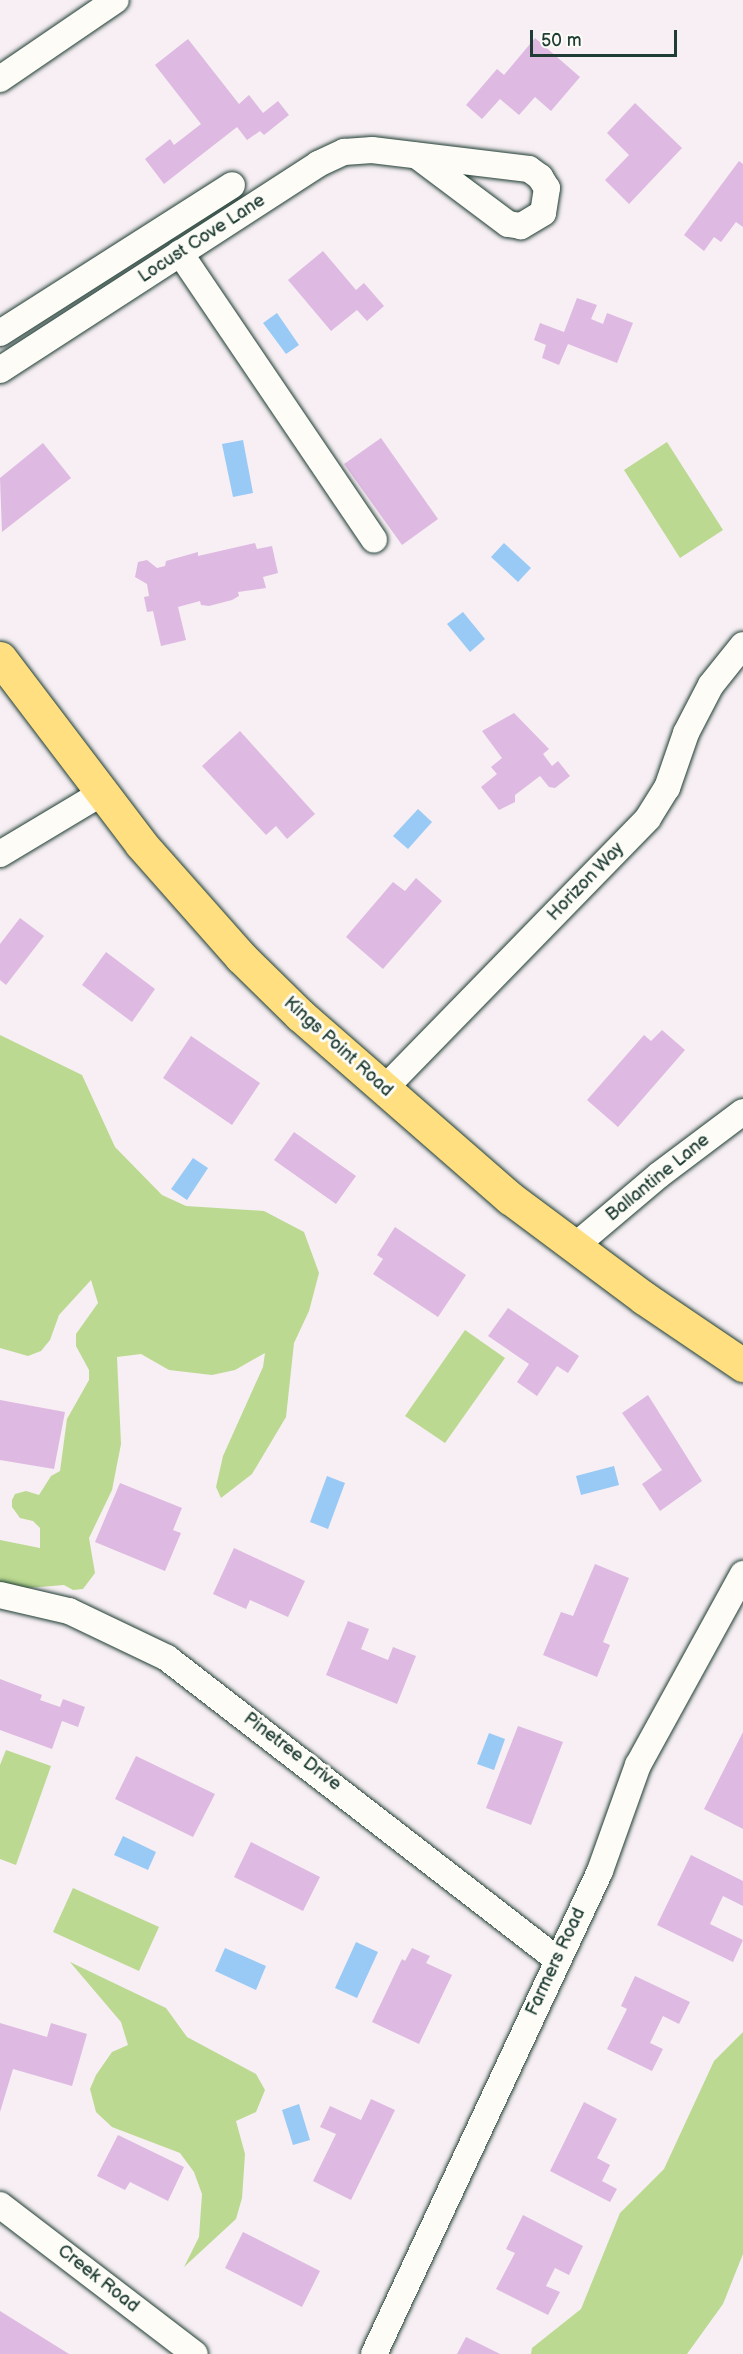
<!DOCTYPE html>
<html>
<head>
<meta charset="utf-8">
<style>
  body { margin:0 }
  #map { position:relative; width:743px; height:2354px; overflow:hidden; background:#f7eff3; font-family:"Balsamiq Sans",sans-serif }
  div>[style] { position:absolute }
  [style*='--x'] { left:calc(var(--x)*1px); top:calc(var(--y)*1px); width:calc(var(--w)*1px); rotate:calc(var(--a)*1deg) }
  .green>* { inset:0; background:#bbd991 }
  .water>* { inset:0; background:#99caf5 }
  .building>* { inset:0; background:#deb9e2 }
  .roads { filter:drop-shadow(0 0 2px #1f3d34) drop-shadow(0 0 2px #1f3d34) }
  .minor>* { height:26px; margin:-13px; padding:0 13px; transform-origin:13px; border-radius:13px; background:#fdfcf7 }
  .major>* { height:33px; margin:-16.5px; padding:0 16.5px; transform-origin:16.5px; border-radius:16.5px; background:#ffdf80 }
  span { translate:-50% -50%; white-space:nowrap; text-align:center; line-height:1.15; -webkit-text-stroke:6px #fdfcf7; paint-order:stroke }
  .street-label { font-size:18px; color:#1f3d34 }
  .scale { position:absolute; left:530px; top:30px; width:147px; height:27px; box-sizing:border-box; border:3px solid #1f3d34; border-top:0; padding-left:8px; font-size:18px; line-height:21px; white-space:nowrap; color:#1f3d34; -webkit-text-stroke:4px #fdfcf7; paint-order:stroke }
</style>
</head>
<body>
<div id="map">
  <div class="green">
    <div style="clip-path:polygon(667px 442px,723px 530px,680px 558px,624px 470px)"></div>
    <div style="clip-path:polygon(0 1035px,82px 1075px,115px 1147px,162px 1195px,186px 1206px,264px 1211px,304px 1232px,319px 1273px,309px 1311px,294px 1343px,286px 1417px,252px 1474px,221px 1498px,216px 1487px,223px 1456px,263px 1367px,265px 1353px,235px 1370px,212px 1375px,169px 1370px,141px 1354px,117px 1357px,121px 1444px,112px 1490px,89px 1538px,95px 1573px,83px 1589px,73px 1590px,64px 1585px,16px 1589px,0 1584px,0 1540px,40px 1548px,40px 1528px,33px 1521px,20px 1518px,12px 1507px,12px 1500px,15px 1494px,26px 1491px,39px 1495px,51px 1476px,60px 1471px,67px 1419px,89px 1380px,89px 1370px,76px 1346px,76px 1334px,98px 1303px,91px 1280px,59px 1315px,50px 1340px,41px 1351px,28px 1356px,0 1348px)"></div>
    <div style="clip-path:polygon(465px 1330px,505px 1358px,445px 1443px,405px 1416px)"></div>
    <div style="clip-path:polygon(6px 1750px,51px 1766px,16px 1865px,0 1859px,0 1765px)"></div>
    <div style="clip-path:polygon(73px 1888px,159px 1927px,139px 1971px,53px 1932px)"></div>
    <div style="clip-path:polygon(70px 1962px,166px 2008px,187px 2037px,256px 2074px,265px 2090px,256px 2112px,236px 2121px,245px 2154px,242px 2198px,236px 2219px,184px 2267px,199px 2237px,202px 2194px,194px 2172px,180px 2153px,112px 2127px,96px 2112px,90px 2089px,96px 2075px,112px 2052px,128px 2045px,121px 2022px)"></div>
    <div style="clip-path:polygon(743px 2032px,743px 2254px,723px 2304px,687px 2354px,531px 2354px,532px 2348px,581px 2309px,620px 2213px,664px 2169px,714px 2061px)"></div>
  </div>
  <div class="water">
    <div style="clip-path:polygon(277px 313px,299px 345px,286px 354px,263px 323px)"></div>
    <div style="clip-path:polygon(243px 440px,253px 493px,233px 497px,222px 444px)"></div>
    <div style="clip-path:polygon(504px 543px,531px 568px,518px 582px,491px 557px)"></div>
    <div style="clip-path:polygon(463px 612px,485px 639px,470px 652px,447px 624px)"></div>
    <div style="clip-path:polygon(418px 809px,432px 822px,408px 849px,393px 836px)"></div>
    <div style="clip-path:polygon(193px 1158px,208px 1168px,187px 1200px,171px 1189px)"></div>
    <div style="clip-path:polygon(614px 1466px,619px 1485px,581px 1495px,576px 1476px)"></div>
    <div style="clip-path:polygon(327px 1476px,345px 1483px,328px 1529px,310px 1522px)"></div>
    <div style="clip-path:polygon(489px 1733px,505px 1739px,494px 1770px,477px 1764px)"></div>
    <div style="clip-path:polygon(123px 1836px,156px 1852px,148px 1870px,114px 1855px)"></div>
    <div style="clip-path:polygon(356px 1942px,378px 1952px,357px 1998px,335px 1988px)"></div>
    <div style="clip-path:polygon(225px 1948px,266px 1966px,256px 1990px,215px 1971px)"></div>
    <div style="clip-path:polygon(299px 2104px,310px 2140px,293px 2145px,282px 2110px)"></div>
  </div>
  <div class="building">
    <div style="clip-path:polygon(535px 38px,580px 77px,551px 111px,535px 97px,519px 115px,500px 99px,482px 119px,466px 105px,497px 69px,504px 75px)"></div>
    <div style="clip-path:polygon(188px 39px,239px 104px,249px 95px,263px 113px,278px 101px,289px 115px,264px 135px,260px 131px,247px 140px,237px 127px,164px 184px,145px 159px,170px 139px,174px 145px,201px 124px,155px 65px)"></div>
    <div style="clip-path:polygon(635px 103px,682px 148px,629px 204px,605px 180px,629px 155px,607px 133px)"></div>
    <div style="clip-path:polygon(739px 161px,743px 164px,743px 227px,736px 222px,721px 242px,714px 237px,704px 251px,684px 235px)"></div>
    <div style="clip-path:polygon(323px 251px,356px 290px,364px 283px,384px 306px,367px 321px,357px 310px,331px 331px,288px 280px)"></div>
    <div style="clip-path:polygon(577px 298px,597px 305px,591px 319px,603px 324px,607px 313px,633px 323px,617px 363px,568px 344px,559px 365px,542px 358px,546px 345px,534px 340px,540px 323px,564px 332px)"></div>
    <div style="clip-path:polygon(381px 438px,438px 519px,402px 545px,344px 464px)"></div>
    <div style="clip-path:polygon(43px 443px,71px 478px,2px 532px,0 478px)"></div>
    <div style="clip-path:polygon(255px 543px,257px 549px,272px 546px,278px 573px,263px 577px,266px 588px,238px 592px,239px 596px,232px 600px,209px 606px,201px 605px,200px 601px,178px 607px,186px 640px,161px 646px,153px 611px,147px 612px,144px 597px,149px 596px,147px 584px,135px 577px,138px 562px,147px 560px,157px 568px,165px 566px,166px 561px,198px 552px,198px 556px)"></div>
    <div style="clip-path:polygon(514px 713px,549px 749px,543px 754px,552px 766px,558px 761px,570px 776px,555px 788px,549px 787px,540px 776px,515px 795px,515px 802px,499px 810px,481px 787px,497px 774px,491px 767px,502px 758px,482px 731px)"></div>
    <div style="clip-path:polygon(240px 731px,315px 814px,287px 839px,276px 826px,266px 835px,202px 766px)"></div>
    <div style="clip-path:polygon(416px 878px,442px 901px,383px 969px,346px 937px,393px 882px,405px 891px)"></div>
    <div style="clip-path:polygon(20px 918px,44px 936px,6px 985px,0 980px,0 944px)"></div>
    <div style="clip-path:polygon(106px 952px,155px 989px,132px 1022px,82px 985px)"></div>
    <div style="clip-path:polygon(662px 1030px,685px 1050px,618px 1127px,587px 1100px,644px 1035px,651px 1041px)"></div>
    <div style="clip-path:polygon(191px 1036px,260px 1083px,232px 1125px,163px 1078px)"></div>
    <div style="clip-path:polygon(294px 1132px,356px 1176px,336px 1204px,274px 1160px)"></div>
    <div style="clip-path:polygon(395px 1227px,466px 1275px,438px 1317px,373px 1274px,383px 1259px,377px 1255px)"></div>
    <div style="clip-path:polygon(508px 1308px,579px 1356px,568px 1373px,557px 1366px,537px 1396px,517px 1382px,529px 1364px,488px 1336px)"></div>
    <div style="clip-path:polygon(648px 1395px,702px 1481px,660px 1511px,642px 1484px,662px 1470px,622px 1413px)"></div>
    <div style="clip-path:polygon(0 1400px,65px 1412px,54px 1469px,0 1460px)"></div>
    <div style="clip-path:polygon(120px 1483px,182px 1508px,173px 1530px,181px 1533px,165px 1571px,95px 1542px)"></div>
    <div style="clip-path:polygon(234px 1548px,305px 1581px,288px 1617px,250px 1600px,246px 1609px,213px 1594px)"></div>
    <div style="clip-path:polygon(595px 1564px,629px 1578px,603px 1642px,610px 1645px,597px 1677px,543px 1655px,561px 1612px,573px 1616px)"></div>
    <div style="clip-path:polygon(348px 1621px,369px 1629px,361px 1649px,388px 1660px,393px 1647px,416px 1656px,397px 1704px,326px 1675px)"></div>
    <div style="clip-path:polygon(0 1679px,42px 1695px,40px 1700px,60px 1707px,63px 1699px,85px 1707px,78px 1727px,62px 1721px,52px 1749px,0 1730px)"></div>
    <div style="clip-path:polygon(518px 1726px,563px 1742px,531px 1825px,486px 1808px)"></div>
    <div style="clip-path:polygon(743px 1732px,743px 1829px,704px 1809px)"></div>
    <div style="clip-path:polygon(136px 1756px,215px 1794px,193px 1837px,115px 1799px)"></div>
    <div style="clip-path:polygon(251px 1842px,320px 1877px,303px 1911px,234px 1877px)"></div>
    <div style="clip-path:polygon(691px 1855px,743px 1881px,743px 1906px,723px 1896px,710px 1924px,743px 1940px,733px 1962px,657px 1925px)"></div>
    <div style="clip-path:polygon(412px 1948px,430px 1956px,426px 1963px,452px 1975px,419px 2044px,372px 2022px,402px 1959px,405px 1961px)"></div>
    <div style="clip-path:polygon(635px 1976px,690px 2002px,679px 2024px,663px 2016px,650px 2043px,663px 2049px,652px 2071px,607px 2049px,627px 2009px,621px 2006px)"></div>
    <div style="clip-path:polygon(0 2023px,47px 2037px,51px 2023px,87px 2034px,72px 2086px,13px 2069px,0 2112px)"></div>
    <div style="clip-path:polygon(371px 2099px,395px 2110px,351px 2200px,313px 2181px,336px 2134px,320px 2127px,330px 2106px,361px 2120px)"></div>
    <div style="clip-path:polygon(584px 2102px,617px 2119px,597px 2158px,610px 2165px,602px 2181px,617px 2189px,610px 2202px,550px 2171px)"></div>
    <div style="clip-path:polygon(118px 2135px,184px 2167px,168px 2201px,130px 2182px,125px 2190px,97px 2176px)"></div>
    <div style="clip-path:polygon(523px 2215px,583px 2246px,569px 2275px,555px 2268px,546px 2286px,560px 2292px,548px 2315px,496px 2289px,515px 2253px,506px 2249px)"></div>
    <div style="clip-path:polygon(243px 2232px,320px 2271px,302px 2307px,225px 2268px)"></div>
    <div style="clip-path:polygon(0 2311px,69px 2354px,0 2354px)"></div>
    <div style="clip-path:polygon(466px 2337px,500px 2354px,457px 2354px)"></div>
  </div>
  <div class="roads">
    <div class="minor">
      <div style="--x:0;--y:79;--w:140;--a:-34.3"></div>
      <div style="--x:180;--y:253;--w:346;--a:55.9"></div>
      <div style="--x:0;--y:333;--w:275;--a:-32.5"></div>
      <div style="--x:0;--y:370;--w:379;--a:-32.9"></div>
      <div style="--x:318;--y:164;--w:29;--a:-25"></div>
      <div style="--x:344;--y:152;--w:28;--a:-4"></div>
      <div style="--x:372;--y:150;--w:158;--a:6.9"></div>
      <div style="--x:529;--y:169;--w:14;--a:36"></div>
      <div style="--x:540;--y:177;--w:13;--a:58"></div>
      <div style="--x:547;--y:188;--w:25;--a:99"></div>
      <div style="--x:543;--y:213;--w:26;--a:149"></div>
      <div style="--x:521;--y:226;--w:13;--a:-171"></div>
      <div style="--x:508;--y:224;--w:114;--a:-143.2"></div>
      <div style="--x:0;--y:854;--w:119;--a:-30.9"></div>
      <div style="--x:384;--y:1089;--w:378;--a:-45.7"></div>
      <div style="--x:648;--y:818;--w:36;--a:-58"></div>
      <div style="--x:667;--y:788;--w:58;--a:-70.9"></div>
      <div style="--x:686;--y:733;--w:54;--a:-62.5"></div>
      <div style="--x:711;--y:685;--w:51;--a:-51.3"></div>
      <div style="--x:575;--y:1246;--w:110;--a:-40.2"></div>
      <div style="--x:659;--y:1175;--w:105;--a:-36.9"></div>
      <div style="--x:0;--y:1595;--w:71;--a:13.1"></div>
      <div style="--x:69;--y:1611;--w:109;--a:25.6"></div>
      <div style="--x:167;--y:1658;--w:493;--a:37.7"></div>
      <div style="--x:0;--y:2205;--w:245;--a:37.4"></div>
      <div style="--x:374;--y:2354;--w:533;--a:-64.92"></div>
      <div style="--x:600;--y:1871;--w:113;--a:-70.3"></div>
      <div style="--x:638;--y:1765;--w:218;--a:-61.2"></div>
    </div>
    <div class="major">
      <div style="--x:0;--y:658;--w:233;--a:52.8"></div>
      <div style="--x:141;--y:844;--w:151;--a:48.5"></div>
      <div style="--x:241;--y:957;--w:83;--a:44.5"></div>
      <div style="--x:300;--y:1015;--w:279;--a:41.1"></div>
      <div style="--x:510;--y:1198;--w:167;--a:36.7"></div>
      <div style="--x:644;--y:1298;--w:120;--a:34.1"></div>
    </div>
  </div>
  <div class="street-label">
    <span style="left:202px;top:239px;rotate:-33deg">Locust Cove Lane</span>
    <span style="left:586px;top:882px;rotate:-46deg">Horizon Way</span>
    <span style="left:338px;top:1047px;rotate:42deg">Kings Point Road</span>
    <span style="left:658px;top:1178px;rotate:-39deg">Ballantine Lane</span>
    <span style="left:292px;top:1752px;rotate:37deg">Pinetree Drive</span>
    <span style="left:556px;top:1962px;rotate:-65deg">Farmers Road</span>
    <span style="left:98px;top:2279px;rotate:38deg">Creek Road</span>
  </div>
  <div class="scale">50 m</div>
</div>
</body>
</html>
